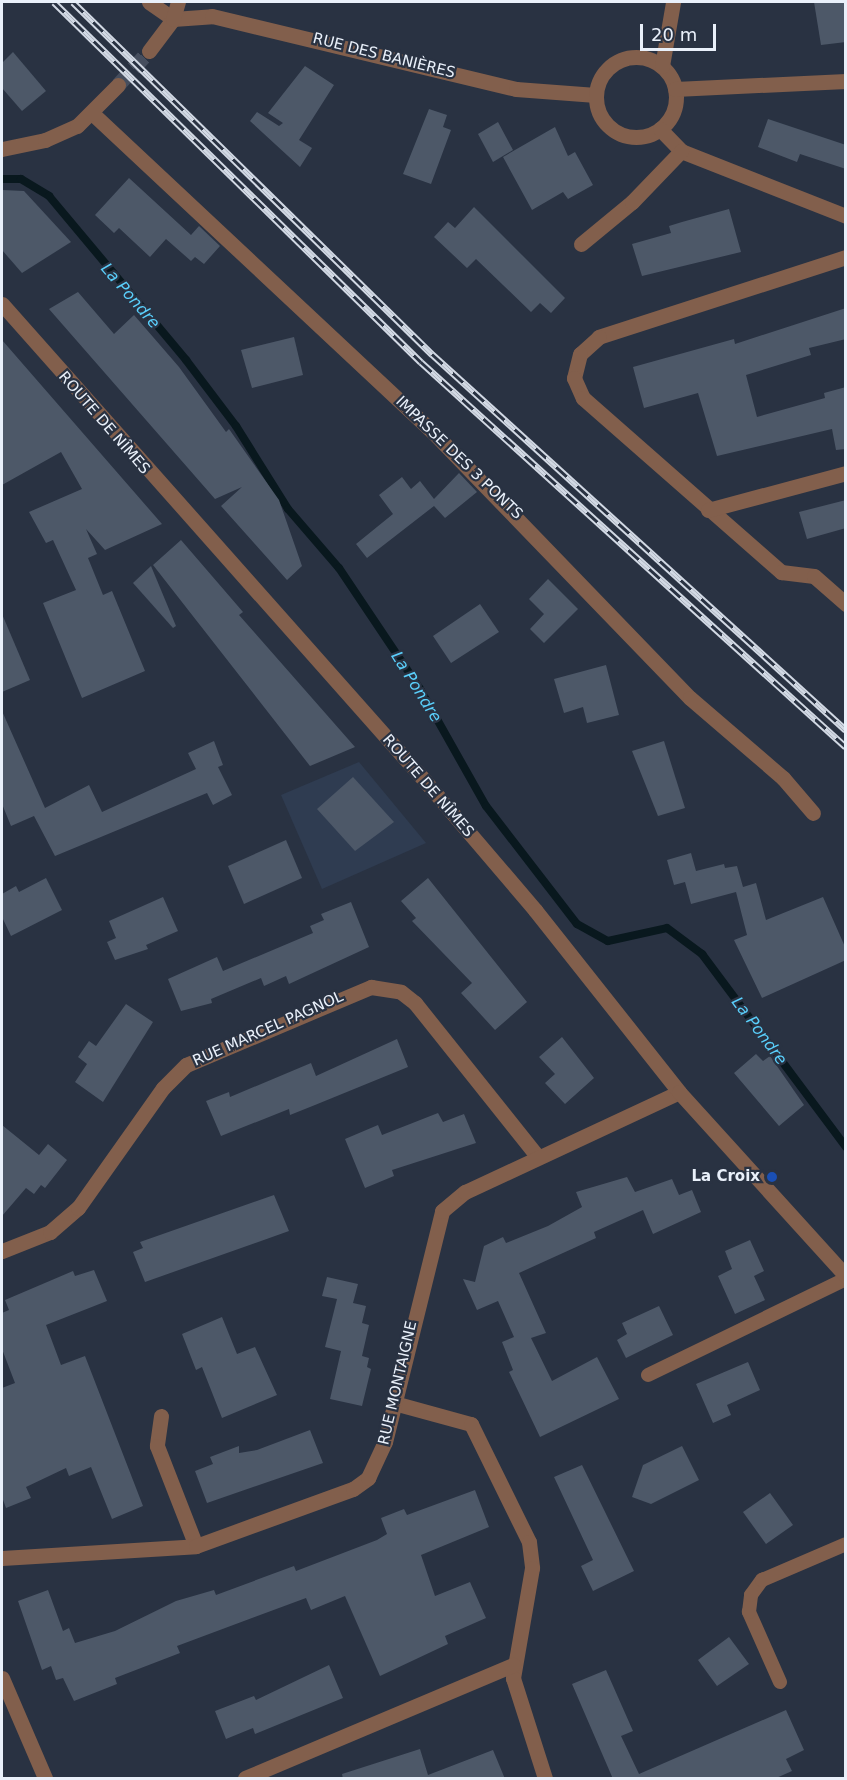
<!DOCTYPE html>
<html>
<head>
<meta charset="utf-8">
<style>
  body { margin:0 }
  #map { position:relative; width:847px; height:1780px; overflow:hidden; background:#293242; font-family:"DejaVu Sans",sans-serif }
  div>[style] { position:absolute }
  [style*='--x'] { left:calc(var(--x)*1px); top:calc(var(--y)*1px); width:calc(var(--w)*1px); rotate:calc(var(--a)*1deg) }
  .built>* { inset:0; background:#2f3c51 }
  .stream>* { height:8px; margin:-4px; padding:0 4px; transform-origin:4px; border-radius:4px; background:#09181e }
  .building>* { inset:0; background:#4d5868 }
  .minor-tunnel>* { height:15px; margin-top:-7.5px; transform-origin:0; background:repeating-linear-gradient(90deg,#464e5e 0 15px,transparent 0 23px) }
  .service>* { height:14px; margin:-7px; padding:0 7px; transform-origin:7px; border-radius:7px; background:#825f4c }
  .minor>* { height:15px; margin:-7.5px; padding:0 7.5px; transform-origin:7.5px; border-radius:7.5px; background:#825f4c }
  .minor>.ring { margin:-7.5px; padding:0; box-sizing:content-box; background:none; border:15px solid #825f4c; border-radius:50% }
  .tertiary>* { height:15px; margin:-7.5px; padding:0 7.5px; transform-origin:7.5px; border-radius:7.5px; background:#825f4c }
  .rail>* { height:7px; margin-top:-3.5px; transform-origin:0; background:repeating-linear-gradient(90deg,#293242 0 14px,#d2d9e4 0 28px); box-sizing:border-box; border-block:2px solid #d2d9e4 }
  .dots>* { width:16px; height:16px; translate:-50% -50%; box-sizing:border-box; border:3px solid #293242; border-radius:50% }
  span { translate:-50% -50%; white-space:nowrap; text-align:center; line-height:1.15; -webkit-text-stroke:4.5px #293242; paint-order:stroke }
  .street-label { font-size:15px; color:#e9f0fa }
  .poi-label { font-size:15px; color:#e9f0fa; font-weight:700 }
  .right { translate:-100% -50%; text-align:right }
  .water-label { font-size:16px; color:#5acffb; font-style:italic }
  .frame { position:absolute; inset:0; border:3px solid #e9f0fa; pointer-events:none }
  .scale { position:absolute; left:640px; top:24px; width:76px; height:27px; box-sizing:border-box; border:3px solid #e9f0fa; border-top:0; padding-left:8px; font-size:18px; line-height:21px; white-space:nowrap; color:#e9f0fa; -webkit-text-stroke:4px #293242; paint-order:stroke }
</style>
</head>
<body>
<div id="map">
  <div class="built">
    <div style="clip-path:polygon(359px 762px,426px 843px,322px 889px,281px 795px)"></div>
  </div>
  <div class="stream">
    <div style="--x:2;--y:179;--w:19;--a:0"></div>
    <div style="--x:21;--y:179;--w:33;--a:31"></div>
    <div style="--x:49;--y:196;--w:214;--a:50.1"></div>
    <div style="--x:186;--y:360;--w:83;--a:52.9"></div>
    <div style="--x:236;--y:426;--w:98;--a:57.9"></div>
    <div style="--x:288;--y:509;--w:78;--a:49.2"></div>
    <div style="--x:339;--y:568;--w:146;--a:56.2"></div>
    <div style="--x:420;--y:689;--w:134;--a:60.6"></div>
    <div style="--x:486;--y:806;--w:149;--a:52.4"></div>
    <div style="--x:577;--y:924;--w:35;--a:29"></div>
    <div style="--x:608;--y:941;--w:60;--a:-12.4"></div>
    <div style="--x:667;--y:928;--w:44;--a:36.6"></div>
    <div style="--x:702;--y:954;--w:241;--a:53.3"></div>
  </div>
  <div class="building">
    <div style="clip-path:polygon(814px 2px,846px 2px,846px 42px,821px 45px)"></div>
    <div style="clip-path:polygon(13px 52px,46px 91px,22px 111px,2px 88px,2px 63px)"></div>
    <div style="clip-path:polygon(305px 66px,334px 85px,299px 140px,312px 148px,300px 167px,250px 121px,257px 112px,279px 126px,283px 123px,268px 113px)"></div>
    <div style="clip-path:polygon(429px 109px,447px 115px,443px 127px,451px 130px,431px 184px,403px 174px)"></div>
    <div style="clip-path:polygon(768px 119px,846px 145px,846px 169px,800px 154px,797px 162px,758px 147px)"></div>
    <div style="clip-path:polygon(498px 122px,513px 150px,493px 162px,478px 134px)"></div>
    <div style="clip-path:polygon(555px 127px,568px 156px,575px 152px,593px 185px,568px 199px,563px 192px,532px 210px,503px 157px)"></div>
    <div style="clip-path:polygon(129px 178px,191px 235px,199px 226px,220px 246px,204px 264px,195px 257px,191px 261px,166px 239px,150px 257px,119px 228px,114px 233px,95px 215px)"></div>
    <div style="clip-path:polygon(2px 190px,24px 191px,71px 242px,22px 273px,2px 250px)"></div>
    <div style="clip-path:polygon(474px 207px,565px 298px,551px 313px,540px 303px,531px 312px,476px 259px,467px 268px,434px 237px,448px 222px,455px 228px)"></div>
    <div style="clip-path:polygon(729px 209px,741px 252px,642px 276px,632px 244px,671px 233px,669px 226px,682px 222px)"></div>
    <div style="clip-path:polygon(78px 292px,114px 334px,134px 315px,179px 367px,226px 432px,229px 429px,279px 500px,302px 566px,287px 580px,221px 506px,242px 487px,215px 499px,49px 309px)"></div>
    <div style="clip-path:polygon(846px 308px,846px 339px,809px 348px,811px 355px,746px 375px,757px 417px,825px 398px,824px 393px,846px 387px,846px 449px,836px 450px,832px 429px,717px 456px,698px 393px,644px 408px,633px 367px,734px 339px,735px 344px)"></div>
    <div style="clip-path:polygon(294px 337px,303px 375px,252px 388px,241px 350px)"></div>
    <div style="clip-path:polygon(2px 340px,162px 524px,105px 550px,86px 529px,97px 554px,88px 558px,103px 595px,112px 591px,145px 671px,82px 698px,43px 603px,76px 590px,53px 540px,46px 543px,29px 512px,82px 489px,61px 452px,2px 485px)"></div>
    <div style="clip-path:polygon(459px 473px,477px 492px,445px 518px,434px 506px,367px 558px,356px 544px,393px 514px,379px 495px,402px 477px,411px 489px,420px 481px,434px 499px)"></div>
    <div style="clip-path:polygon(846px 500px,846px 528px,807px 539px,799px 512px)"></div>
    <div style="clip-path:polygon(181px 540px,243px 612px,239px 615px,355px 747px,310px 766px,153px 565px)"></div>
    <div style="clip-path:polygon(151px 566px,176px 626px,173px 628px,133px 583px)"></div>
    <div style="clip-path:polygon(548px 579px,578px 609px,544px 643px,530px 629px,544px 614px,529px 599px)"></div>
    <div style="clip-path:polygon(480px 604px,499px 632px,451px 663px,433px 636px)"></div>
    <div style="clip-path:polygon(2px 614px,30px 680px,2px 692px)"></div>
    <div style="clip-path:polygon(606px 665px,619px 715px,587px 723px,583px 707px,564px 713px,554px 679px)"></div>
    <div style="clip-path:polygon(2px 711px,45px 808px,89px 785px,102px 812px,196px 769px,188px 753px,214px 741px,223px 765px,218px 767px,232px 795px,213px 805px,207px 793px,55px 856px,34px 816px,11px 826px,2px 804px)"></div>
    <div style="clip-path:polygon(664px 741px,685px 808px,658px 816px,632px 751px)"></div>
    <div style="clip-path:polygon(353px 777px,394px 822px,355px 851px,317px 809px)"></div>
    <div style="clip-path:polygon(286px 840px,302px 878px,244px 904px,228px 866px)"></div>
    <div style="clip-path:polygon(691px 853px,696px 871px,724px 864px,725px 868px,737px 866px,743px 887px,756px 883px,766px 920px,823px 897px,846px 949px,846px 960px,762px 998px,734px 940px,747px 935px,736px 892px,691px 904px,685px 882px,674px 885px,667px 860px)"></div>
    <div style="clip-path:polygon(46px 878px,62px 910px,11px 936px,2px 917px,2px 894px,16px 886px,19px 892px)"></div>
    <div style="clip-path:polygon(428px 878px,527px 1002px,495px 1030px,461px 993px,472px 983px,412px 921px,416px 918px,401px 901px)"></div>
    <div style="clip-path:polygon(163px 897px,178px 931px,146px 945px,148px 949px,115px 960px,107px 942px,116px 938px,109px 921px)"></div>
    <div style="clip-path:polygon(351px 902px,369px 947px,289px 984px,286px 976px,264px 986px,261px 978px,211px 999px,212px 1003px,181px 1011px,168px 979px,217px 957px,223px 971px,313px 933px,310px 926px,324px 920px,321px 914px)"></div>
    <div style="clip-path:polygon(126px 1004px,153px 1022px,103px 1102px,75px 1082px,87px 1064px,78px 1057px,89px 1041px,96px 1046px)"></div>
    <div style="clip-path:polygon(562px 1037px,594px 1078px,565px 1104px,545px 1083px,555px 1074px,539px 1057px)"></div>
    <div style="clip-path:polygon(397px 1039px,408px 1067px,315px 1105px,290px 1115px,289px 1109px,221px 1136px,206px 1101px,229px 1092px,230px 1097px,311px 1063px,316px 1076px)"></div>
    <div style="clip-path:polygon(756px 1054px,763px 1061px,770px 1056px,804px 1105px,779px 1126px,734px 1073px)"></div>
    <div style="clip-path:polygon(438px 1113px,443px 1122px,464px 1114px,476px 1143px,392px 1170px,394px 1176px,365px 1188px,345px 1139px,378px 1125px,382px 1135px)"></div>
    <div style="clip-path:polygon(2px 1125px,39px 1155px,48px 1144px,67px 1160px,45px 1188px,41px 1185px,34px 1194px,26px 1188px,2px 1216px)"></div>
    <div style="clip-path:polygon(627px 1177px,635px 1192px,672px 1179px,679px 1195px,692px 1190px,701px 1212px,653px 1234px,643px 1210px,594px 1232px,596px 1238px,519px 1273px,546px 1333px,531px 1338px,552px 1381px,597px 1357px,619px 1399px,540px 1437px,509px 1372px,513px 1370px,502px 1342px,514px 1337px,498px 1301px,477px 1310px,463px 1279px,475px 1282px,484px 1246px,503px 1237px,506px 1243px,548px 1226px,582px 1207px,576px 1192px)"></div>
    <div style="clip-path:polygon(274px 1195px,289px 1231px,145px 1282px,133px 1252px,143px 1248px,140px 1242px)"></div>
    <div style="clip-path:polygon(750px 1240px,764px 1271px,754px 1276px,765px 1300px,735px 1314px,718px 1276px,732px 1269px,725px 1251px)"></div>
    <div style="clip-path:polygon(94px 1270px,107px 1301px,46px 1325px,61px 1365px,85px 1356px,143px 1506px,112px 1519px,91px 1467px,69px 1476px,66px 1468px,26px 1487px,31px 1498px,6px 1508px,2px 1497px,2px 1388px,15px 1383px,2px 1349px,2px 1313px,9px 1310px,5px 1300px,73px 1271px,75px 1276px)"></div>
    <div style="clip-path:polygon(327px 1277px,358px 1284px,353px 1303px,366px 1306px,362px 1323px,369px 1325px,362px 1356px,369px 1358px,367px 1367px,371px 1369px,362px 1406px,330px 1399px,341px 1351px,325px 1347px,337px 1299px,322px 1296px)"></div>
    <div style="clip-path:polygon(659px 1306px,673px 1335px,626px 1358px,617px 1340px,627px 1334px,622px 1323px)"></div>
    <div style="clip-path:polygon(222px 1317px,237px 1354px,255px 1347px,277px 1395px,222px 1418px,202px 1367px,196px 1370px,182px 1334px)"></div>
    <div style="clip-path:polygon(748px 1362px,760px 1390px,727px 1405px,731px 1415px,713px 1423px,696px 1384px)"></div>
    <div style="clip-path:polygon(310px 1430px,323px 1463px,207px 1503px,195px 1471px,213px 1464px,210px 1457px,239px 1446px,239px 1453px,257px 1450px)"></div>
    <div style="clip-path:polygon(682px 1446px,699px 1480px,651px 1504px,632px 1497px,643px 1465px)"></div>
    <div style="clip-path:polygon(582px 1465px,634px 1571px,593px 1591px,581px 1566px,593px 1560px,554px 1477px)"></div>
    <div style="clip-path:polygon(475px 1490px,489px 1527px,421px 1555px,435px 1596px,470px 1582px,486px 1618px,445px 1636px,448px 1644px,380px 1676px,345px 1596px,311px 1610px,306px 1598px,177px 1646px,180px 1653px,115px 1678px,117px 1684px,74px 1701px,63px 1678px,56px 1680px,51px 1666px,42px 1670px,18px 1601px,48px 1590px,63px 1631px,69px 1628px,75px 1643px,115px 1631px,176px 1601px,214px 1590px,216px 1595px,294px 1566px,296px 1571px,377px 1540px,387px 1534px,381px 1518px,404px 1509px,407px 1515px)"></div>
    <div style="clip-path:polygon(770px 1493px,793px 1525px,766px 1544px,743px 1512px)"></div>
    <div style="clip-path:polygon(729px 1637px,749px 1664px,717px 1686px,698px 1660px)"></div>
    <div style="clip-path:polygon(329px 1665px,343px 1698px,255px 1734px,253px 1728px,226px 1739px,215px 1711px,254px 1696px,256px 1700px)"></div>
    <div style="clip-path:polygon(606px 1670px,633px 1731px,621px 1736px,639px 1774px,786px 1710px,804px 1750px,786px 1759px,792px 1771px,774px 1779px,613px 1779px,572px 1684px)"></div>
    <div style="clip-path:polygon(420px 1749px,428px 1775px,493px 1750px,505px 1779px,343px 1779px,342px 1774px)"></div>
  </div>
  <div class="minor-tunnel">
    <div style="--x:118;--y:85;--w:46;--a:-47.6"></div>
  </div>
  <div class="service">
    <div style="--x:648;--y:1375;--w:220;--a:-25.9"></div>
    <div style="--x:780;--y:1682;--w:77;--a:-113.9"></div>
    <div style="--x:749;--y:1612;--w:17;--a:-83"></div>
    <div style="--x:751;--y:1595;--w:19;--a:-54"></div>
    <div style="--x:762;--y:1580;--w:91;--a:-23.2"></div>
  </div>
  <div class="minor">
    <div style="--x:149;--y:2;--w:29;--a:35"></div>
    <div style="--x:173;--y:19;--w:39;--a:-4"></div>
    <div style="--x:212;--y:16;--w:313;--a:13.5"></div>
    <div style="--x:516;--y:89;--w:80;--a:4.3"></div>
    <div style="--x:149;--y:51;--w:40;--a:-53"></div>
    <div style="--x:173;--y:19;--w:18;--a:-74"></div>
    <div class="ring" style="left:596px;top:57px;width:65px;height:65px"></div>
    <div style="--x:662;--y:66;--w:65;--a:-80.2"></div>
    <div style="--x:675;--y:89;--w:171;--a:-2.7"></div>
    <div style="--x:93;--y:114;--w:464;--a:43.1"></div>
    <div style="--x:432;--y:431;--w:371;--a:46"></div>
    <div style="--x:690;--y:698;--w:123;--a:40.7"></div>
    <div style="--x:783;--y:778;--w:46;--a:49.4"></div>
    <div style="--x:660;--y:129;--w:30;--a:46"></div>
    <div style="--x:681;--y:151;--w:177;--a:21.5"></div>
    <div style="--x:2;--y:149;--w:44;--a:-11.8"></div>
    <div style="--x:45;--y:140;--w:35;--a:-24"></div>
    <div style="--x:77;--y:126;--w:58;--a:-45"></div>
    <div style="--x:581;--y:244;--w:66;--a:-39.5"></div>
    <div style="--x:632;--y:202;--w:71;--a:-46.1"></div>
    <div style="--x:846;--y:257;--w:260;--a:162.1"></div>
    <div style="--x:599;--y:337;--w:25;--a:138"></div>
    <div style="--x:580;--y:354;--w:25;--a:104"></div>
    <div style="--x:574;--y:378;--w:22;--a:66"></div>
    <div style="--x:583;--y:398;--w:264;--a:41.3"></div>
    <div style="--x:781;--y:572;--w:33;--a:7"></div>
    <div style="--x:814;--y:576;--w:43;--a:41.2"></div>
    <div style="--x:708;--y:510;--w:143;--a:-15"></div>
    <div style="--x:2;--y:1251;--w:52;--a:-21.6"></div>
    <div style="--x:50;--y:1232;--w:37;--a:-41"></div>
    <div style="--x:78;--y:1208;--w:147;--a:-54.7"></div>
    <div style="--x:163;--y:1088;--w:33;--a:-45"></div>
    <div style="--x:186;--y:1065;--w:201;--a:-22.9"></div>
    <div style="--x:371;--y:987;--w:30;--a:9"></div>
    <div style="--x:401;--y:992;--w:18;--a:38"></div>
    <div style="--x:415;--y:1003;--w:197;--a:51.4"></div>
    <div style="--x:394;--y:1403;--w:80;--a:15.3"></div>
    <div style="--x:471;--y:1424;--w:131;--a:63.8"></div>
    <div style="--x:529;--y:1542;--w:26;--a:83"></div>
    <div style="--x:532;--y:1568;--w:112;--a:99.8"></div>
    <div style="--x:513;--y:1678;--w:105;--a:72.3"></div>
    <div style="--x:161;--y:1416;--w:30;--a:98"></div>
    <div style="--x:157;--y:1446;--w:107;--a:68.7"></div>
    <div style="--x:2;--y:1558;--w:194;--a:-3.5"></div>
    <div style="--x:196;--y:1546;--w:167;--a:-20"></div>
    <div style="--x:353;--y:1489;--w:19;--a:-36"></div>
    <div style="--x:368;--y:1478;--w:40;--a:-65"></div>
    <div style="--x:385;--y:1442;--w:238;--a:-76.1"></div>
    <div style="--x:442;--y:1211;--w:30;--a:-40"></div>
    <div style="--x:465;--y:1192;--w:236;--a:-25"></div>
    <div style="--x:2;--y:1678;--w:109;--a:66.7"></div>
    <div style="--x:245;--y:1778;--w:291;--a:-22.9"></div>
  </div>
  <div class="tertiary">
    <div style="--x:2;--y:304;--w:638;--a:48.43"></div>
    <div style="--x:425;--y:781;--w:170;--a:49.5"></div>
    <div style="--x:535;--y:910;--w:232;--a:51.6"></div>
    <div style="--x:679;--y:1092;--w:248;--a:47.8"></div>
  </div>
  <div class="rail">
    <div style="--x:54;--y:2;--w:514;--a:44.45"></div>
    <div style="--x:421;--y:362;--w:573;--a:42.17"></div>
    <div style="--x:73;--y:2;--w:503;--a:44.44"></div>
    <div style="--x:432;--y:354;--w:559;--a:42.25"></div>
  </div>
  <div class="dots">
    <div style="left:772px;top:1177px;background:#1a4fb4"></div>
  </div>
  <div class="street-label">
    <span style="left:384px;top:56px;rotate:14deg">RUE DES BANIÈRES</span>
    <span style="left:104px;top:423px;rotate:49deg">ROUTE DE NÎMES</span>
    <span style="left:459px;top:458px;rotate:44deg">IMPASSE DES 3 PONTS</span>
    <span style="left:428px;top:786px;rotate:49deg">ROUTE DE NÎMES</span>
    <span style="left:268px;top:1029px;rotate:-24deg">RUE MARCEL PAGNOL</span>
    <span style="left:398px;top:1383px;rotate:-77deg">RUE MONTAIGNE</span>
  </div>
  <div class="poi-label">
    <span class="right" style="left:760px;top:1177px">La Croix</span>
  </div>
  <div class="water-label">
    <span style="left:130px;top:296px;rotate:49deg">La Pondre</span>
    <span style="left:416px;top:687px;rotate:58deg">La Pondre</span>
    <span style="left:759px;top:1031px;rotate:53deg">La Pondre</span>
  </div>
  <div class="frame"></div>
  <div class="scale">20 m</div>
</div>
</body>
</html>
